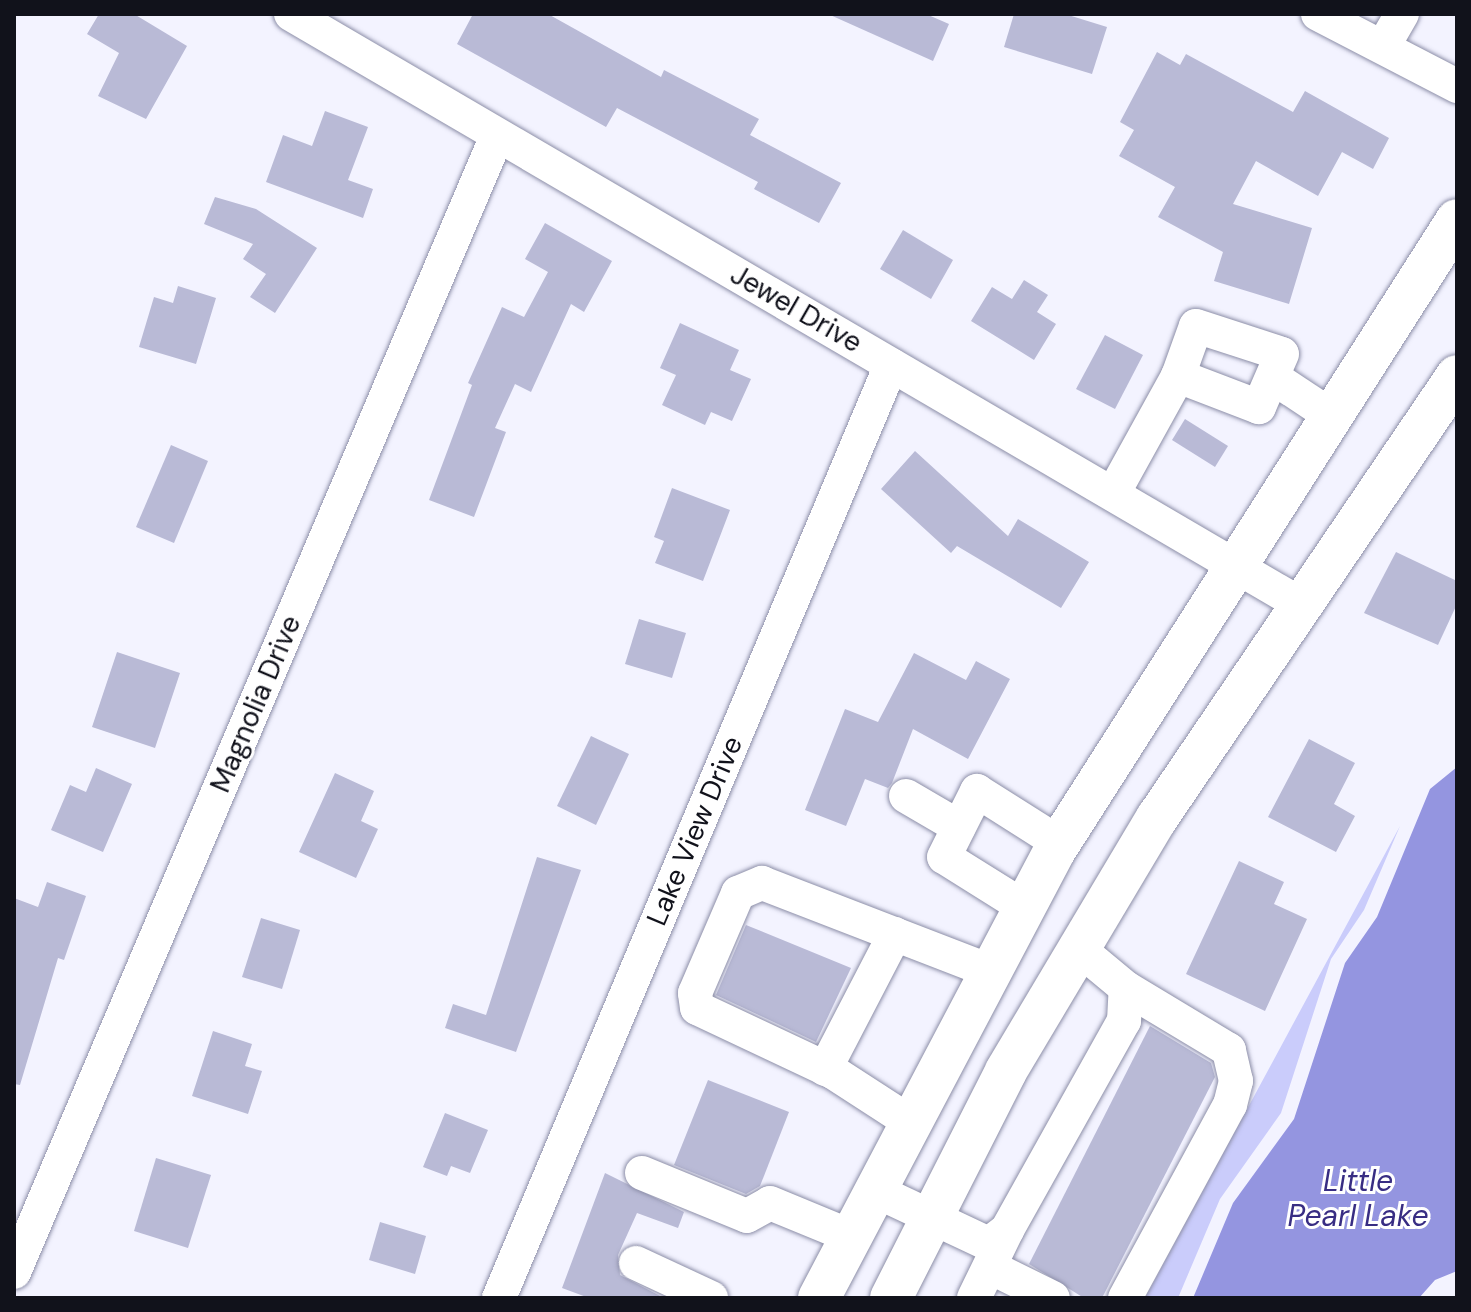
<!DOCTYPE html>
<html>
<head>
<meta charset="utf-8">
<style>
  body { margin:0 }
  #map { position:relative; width:1471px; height:1312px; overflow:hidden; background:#f3f3ff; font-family:"DM Sans",sans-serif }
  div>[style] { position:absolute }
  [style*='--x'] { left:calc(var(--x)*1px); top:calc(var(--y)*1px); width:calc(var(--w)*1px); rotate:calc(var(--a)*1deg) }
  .green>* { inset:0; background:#caccfb }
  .water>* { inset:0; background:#9495e0 }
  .building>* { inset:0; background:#b9bad6 }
  .roads { filter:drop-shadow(0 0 2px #8c8ea8) drop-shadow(0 0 2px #8c8ea8) }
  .minor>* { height:34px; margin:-17px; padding:0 17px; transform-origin:17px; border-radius:17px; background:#fff }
  .major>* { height:42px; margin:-21px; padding:0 21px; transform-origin:21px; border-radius:21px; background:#fff }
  span { translate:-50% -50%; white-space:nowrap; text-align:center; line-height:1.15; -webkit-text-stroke:6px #fff; paint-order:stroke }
  .street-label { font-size:28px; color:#11121b }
  .water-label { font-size:30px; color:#382d83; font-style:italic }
  .frame { position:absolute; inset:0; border:16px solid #11121b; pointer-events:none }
</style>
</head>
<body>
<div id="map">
  <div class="green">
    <div style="clip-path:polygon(1400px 826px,1364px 910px,1331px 959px,1281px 1113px,1220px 1199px,1178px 1298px,1145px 1298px)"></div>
  </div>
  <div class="water">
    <div style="clip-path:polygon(1457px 767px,1457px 1271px,1435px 1280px,1419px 1298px,1193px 1298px,1233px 1203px,1294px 1119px,1345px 963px,1377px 917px,1430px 789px)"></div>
  </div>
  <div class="building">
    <div style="clip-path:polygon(99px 14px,134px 14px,187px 46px,146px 119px,98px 96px,119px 53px,87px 34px)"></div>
    <div style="clip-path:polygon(473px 14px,548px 14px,661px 77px,664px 70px,759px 119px,750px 135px,841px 183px,819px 223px,754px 189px,758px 182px,617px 108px,606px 127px,457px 44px)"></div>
    <div style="clip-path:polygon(828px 14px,926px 14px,949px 24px,933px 61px)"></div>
    <div style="clip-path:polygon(1014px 14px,1065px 14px,1107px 27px,1092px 74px,1004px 47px)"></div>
    <div style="clip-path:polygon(1157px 52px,1180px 65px,1186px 54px,1293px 112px,1305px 91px,1389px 138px,1373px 169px,1342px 152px,1318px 196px,1256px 161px,1233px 204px,1312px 228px,1289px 304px,1214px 281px,1223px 252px,1158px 217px,1175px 187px,1119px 156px,1134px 130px,1120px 122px)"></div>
    <div style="clip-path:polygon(325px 111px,368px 127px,348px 180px,373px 189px,363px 218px,266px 182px,283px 135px,312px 146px)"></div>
    <div style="clip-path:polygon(215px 197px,256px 209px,317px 248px,275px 313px,250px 297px,266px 274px,243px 259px,253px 244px,204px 224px)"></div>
    <div style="clip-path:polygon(545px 223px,612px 261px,584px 312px,571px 304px,531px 392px,515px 384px,495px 428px,506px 432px,474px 517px,429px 500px,472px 385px,468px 383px,502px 307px,524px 317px,548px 272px,525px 259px)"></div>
    <div style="clip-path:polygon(903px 230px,953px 260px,931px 299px,880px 269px)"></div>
    <div style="clip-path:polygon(1024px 280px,1048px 295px,1037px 312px,1056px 324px,1034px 360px,971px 321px,992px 287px,1012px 299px)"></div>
    <div style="clip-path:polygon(178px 286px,216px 298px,196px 364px,139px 347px,154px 297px,173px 303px)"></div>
    <div style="clip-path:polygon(680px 323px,739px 350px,730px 370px,751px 379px,732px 421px,711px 412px,705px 425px,662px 405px,676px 375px,660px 368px)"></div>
    <div style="clip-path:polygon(1105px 335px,1143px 355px,1115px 409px,1076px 389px)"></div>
    <div style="clip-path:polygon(1185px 419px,1228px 446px,1215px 467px,1172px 440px)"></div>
    <div style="clip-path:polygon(171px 445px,208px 461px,174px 543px,136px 527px)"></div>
    <div style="clip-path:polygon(915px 451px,1008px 536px,1018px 519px,1089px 562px,1061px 608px,957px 546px,951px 553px,881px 489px)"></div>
    <div style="clip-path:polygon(672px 488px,730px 510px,703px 581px,655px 563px,664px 541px,654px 537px)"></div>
    <div style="clip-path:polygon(1396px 552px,1457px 581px,1457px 604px,1438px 645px,1364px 613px)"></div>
    <div style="clip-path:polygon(639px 619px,686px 633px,672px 678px,625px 664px)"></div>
    <div style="clip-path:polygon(117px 652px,180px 673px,155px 748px,92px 727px)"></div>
    <div style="clip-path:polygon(914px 653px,966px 680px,976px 661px,1010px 679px,968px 759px,913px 729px,892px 783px,888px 788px,865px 779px,846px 826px,805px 810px,845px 709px,878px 722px)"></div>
    <div style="clip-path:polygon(591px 736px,629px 754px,596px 825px,557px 806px)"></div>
    <div style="clip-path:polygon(1309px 739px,1355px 763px,1334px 804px,1355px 816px,1336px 852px,1268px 817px)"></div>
    <div style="clip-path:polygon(96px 768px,132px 784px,103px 852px,51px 830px,70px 785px,86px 792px)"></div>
    <div style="clip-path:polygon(335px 773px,374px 791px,361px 821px,378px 829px,356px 878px,299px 852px)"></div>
    <div style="clip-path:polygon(537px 857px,581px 870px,516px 1052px,445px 1028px,453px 1004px,486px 1015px)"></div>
    <div style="clip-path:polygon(1239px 861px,1284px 882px,1274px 904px,1307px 919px,1265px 1011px,1186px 974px)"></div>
    <div style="clip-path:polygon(47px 882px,86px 896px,64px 960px,58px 958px,20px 1085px,14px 1084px,14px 898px,38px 907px)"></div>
    <div style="clip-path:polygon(261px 918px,300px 930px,282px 989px,242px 977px)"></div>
    <div style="clip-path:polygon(746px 925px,851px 968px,816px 1042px,716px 995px)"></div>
    <div style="clip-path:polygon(1150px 1026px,1211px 1063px,1215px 1077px,1102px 1298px,1084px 1298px,1029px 1264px)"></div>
    <div style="clip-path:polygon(213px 1031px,252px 1044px,245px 1066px,262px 1071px,248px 1114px,192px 1096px)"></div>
    <div style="clip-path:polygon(708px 1080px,789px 1112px,760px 1186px,746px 1194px,674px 1165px)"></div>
    <div style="clip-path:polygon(445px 1113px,488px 1130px,470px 1173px,451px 1166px,447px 1176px,423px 1167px)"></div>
    <div style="clip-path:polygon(156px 1158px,211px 1175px,188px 1248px,134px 1231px)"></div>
    <div style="clip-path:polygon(605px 1173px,684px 1212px,678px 1228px,637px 1213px,618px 1255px,620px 1275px,664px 1298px,589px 1298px,562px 1288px)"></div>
    <div style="clip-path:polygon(380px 1222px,426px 1236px,415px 1274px,369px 1260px)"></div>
  </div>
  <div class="roads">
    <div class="minor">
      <div style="--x:291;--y:14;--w:1171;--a:30.31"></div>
      <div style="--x:1318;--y:14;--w:157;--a:27.4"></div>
      <div style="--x:1384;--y:45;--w:36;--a:-60"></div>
      <div style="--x:1274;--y:378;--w:67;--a:33.5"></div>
      <div style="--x:1114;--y:492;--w:132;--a:-61.1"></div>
      <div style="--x:1178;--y:376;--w:53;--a:-70.2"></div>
      <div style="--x:1196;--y:326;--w:90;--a:18"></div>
      <div style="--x:1282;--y:354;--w:58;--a:113.5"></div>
      <div style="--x:1259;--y:407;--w:87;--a:-159.1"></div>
      <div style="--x:906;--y:796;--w:61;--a:30.3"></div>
      <div style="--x:1024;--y:907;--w:94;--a:-148"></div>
      <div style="--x:944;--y:857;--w:74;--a:-63.4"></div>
      <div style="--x:977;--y:791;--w:97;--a:32.4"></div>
      <div style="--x:825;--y:1069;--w:152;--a:-62.6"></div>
      <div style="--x:910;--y:1122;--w:92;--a:-147"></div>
      <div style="--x:833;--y:1072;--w:150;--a:-154.8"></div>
      <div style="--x:697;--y:1008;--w:15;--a:-98"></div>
      <div style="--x:695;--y:993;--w:109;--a:-66.7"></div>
      <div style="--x:738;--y:893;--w:26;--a:-23"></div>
      <div style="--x:762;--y:883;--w:244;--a:21.1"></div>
      <div style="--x:642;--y:1173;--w:113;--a:22.3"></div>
      <div style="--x:747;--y:1216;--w:26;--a:-29"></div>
      <div style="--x:770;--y:1203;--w:87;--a:22.4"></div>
      <div style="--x:874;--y:1190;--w:127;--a:25.2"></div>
      <div style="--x:989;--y:1244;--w:23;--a:-38"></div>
      <div style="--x:1007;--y:1230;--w:240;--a:-60.8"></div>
      <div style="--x:1124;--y:1021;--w:33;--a:-87"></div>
      <div style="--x:1126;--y:988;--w:61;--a:-140.3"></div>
      <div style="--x:636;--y:1263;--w:83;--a:25"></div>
      <div style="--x:990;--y:1267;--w:70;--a:26.2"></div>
      <div style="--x:14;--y:1272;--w:1234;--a:-66.97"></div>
      <div style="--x:499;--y:1298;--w:1012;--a:-67.21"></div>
      <div style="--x:974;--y:1298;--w:76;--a:-64.1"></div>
      <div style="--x:1125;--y:1298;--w:220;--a:-61.5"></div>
      <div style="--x:1230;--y:1105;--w:25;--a:-76"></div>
      <div style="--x:1236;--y:1081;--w:32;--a:-103"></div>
      <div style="--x:1229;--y:1050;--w:120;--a:-149"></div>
    </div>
    <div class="major">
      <div style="--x:819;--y:1298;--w:506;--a:-62.22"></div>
      <div style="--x:1055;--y:850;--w:747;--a:-57.46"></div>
      <div style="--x:891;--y:1298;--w:254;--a:-63.1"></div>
      <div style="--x:1006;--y:1071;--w:295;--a:-59.2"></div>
      <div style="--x:1157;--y:818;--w:534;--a:-55.83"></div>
    </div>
  </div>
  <div class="street-label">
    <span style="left:796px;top:309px;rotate:30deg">Jewel Drive</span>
    <span style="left:256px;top:704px;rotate:-67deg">Magnolia Drive</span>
    <span style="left:695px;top:831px;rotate:-67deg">Lake View Drive</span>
  </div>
  <div class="water-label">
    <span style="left:1358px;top:1198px">Little<br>Pearl Lake</span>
  </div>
  <div class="frame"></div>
</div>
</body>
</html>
